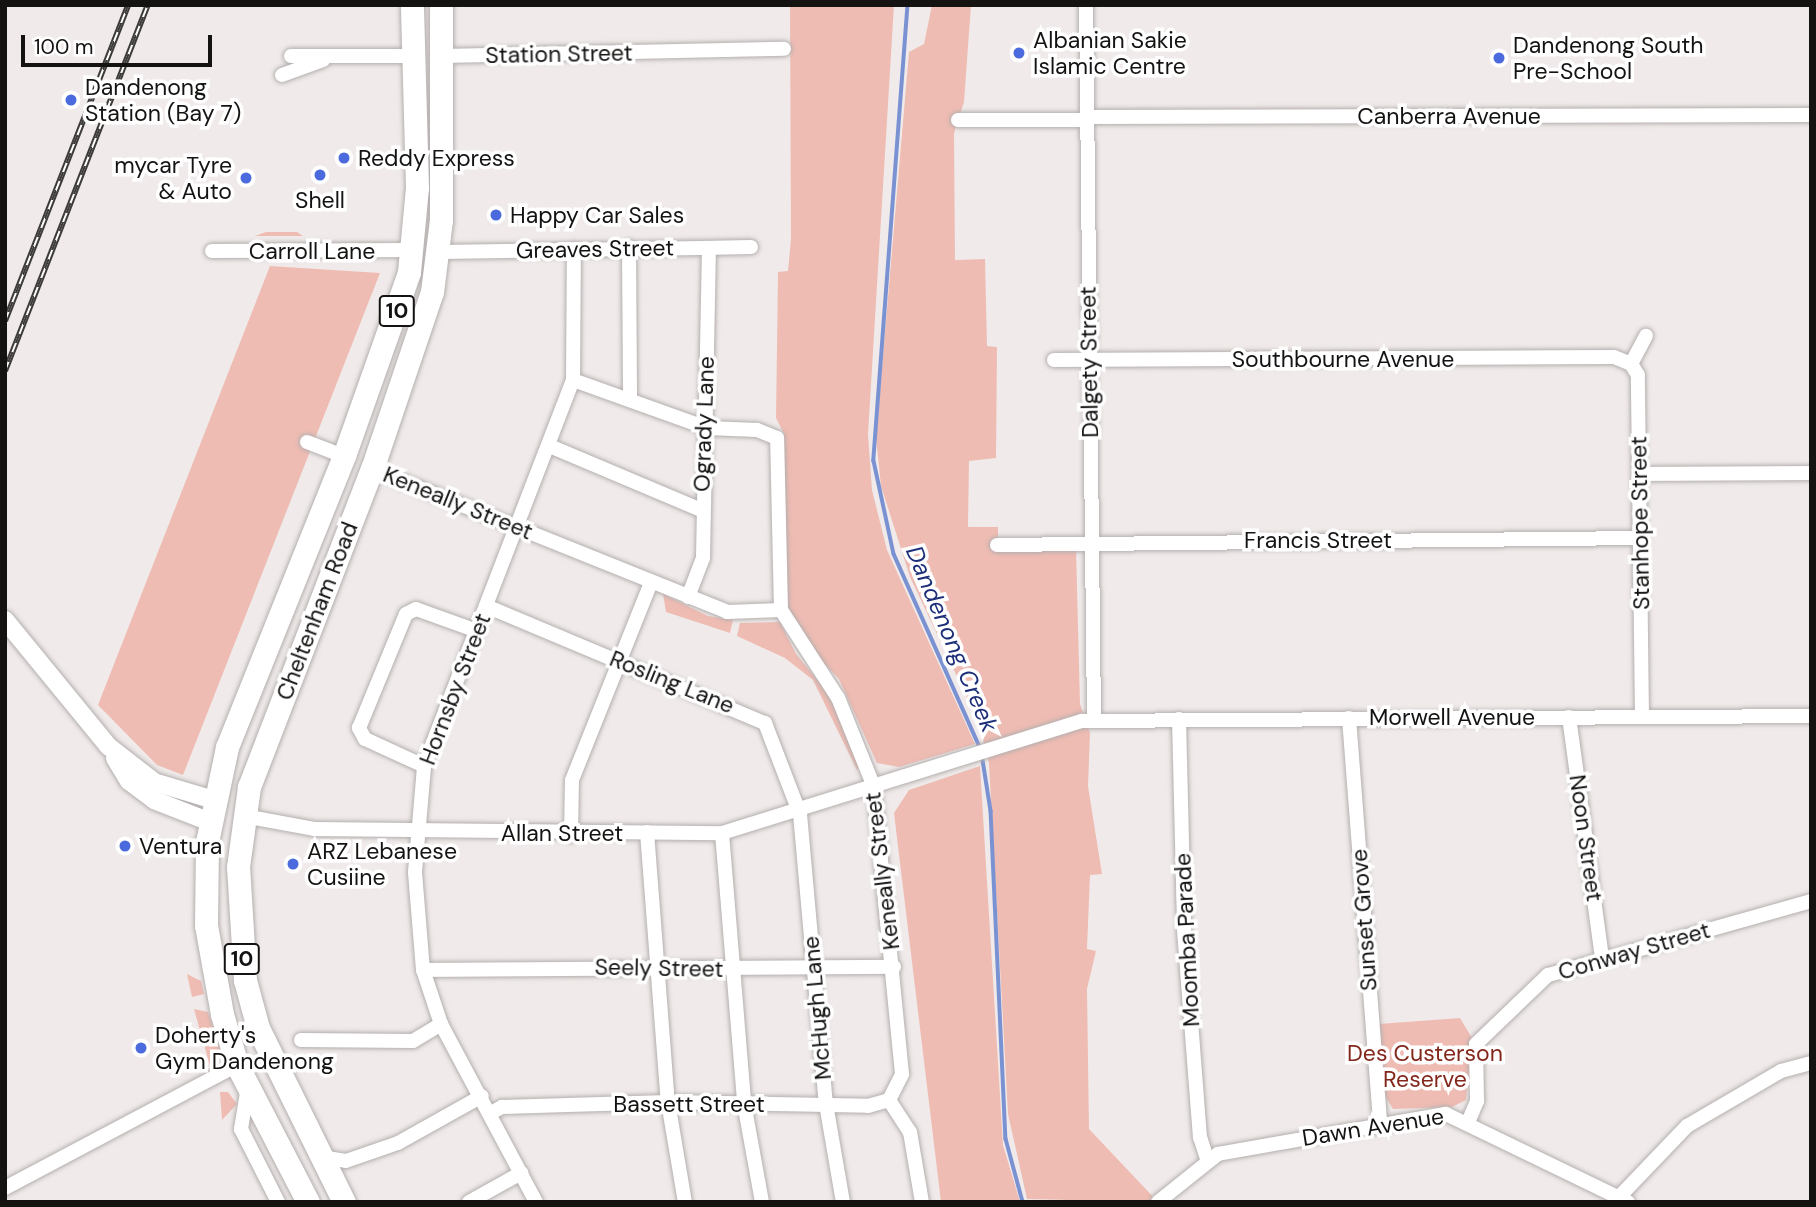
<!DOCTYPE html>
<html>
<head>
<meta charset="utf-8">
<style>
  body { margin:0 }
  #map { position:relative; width:1816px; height:1207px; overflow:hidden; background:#f0ebea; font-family:"DM Sans",sans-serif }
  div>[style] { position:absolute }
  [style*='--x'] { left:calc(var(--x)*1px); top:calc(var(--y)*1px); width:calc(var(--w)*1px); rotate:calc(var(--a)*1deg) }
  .green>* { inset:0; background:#efbcb3 }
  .stream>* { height:3.5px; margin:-1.75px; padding:0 1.75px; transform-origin:1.75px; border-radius:1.75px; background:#7b92d2 }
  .roads { filter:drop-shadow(0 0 2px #b4afae) drop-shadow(0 0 2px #b4afae) }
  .minor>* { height:14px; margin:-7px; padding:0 7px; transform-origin:7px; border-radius:7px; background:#fff }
  .tertiary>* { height:18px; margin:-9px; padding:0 9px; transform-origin:9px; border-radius:9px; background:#fff }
  .primary>* { height:23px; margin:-11.5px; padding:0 11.5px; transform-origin:11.5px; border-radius:11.5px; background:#fff }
  .rail>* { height:6px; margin-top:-3px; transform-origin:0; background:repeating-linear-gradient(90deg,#fff 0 10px,#3d3b3a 0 20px); box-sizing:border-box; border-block:2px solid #3d3b3a }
  .dots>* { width:19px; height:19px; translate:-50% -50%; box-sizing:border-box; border:4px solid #fff; border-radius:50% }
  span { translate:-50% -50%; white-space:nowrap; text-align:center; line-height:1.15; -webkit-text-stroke:7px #fff; paint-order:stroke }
  .shield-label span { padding:2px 5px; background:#fff; border:2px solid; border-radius:5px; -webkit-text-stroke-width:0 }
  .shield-label { font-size:21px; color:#141312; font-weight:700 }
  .poi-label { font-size:23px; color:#141312 }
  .left { translate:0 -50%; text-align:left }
  .right { translate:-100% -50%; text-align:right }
  .street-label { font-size:23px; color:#141312 }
  .park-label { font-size:23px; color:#83271c }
  .water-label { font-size:24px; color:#1d2f79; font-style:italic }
  .frame { position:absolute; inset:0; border:7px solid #141312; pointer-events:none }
  .scale { position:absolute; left:21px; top:35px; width:191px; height:32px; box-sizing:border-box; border:4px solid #141312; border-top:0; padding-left:9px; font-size:21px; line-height:24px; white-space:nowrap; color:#141312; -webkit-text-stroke:5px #fff; paint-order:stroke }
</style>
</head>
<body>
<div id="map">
  <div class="green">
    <div style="clip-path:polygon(790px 5px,894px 5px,868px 434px,872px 490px,887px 550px,975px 744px,899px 767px,877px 763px,839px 679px,805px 643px,786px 605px,784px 434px,776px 418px,778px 272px,788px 271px,791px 239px)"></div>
    <div style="clip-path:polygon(932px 5px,971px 5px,964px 102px,954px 133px,955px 260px,985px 259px,987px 346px,997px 347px,996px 458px,969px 461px,968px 527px,998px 527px,998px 551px,1076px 548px,1080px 704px,1090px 733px,1088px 786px,1102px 874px,1090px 875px,1087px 949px,1096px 951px,1087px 989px,1089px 1129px,1158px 1202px,1027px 1199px,1008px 1114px,989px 763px,979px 723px,910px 577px,881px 486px,876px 438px,909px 52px,924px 44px)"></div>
    <div style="clip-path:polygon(266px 232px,297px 232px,303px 236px,255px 236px)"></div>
    <div style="clip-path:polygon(270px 266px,380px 273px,183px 775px,157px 765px,98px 705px)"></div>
    <div style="clip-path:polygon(663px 594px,708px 616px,733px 620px,730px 633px,666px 612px)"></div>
    <div style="clip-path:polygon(780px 622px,796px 654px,834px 700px,861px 764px,857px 770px,813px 680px,785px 658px,737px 636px,740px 623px)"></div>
    <div style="clip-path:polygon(980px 766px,1003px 1145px,1020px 1202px,941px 1202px,894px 813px,909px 790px)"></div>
    <div style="clip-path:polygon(187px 974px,201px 981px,204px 994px,192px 997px)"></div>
    <div style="clip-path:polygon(194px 1009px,208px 1012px,220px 1049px,210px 1066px)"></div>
    <div style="clip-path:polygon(1460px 1018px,1472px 1038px,1466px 1100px,1452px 1107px,1393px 1109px,1384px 1094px,1379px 1024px)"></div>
    <div style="clip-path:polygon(220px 1092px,228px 1092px,237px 1104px,222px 1120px)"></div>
  </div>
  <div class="stream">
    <div style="--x:908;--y:5;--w:457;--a:94.3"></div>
    <div style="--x:874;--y:461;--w:95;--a:77.9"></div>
    <div style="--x:894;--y:554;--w:211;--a:66"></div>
    <div style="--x:982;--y:754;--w:58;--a:81"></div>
    <div style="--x:991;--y:811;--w:328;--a:87.4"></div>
    <div style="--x:1006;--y:1139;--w:65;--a:74.9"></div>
  </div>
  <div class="roads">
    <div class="minor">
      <div style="--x:1086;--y:5;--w:715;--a:89.36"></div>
      <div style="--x:291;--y:56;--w:122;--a:0"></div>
      <div style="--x:442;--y:56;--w:342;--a:-1.2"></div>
      <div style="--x:282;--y:75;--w:44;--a:-20.1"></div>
      <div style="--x:1086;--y:117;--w:725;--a:-0.16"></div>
      <div style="--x:958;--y:120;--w:128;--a:0"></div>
      <div style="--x:629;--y:247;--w:153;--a:89.6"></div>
      <div style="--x:212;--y:251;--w:200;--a:-0.3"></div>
      <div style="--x:440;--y:252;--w:311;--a:-0.9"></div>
      <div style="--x:1054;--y:360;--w:560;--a:-0.31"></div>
      <div style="--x:1614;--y:357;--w:18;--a:22"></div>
      <div style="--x:307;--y:442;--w:40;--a:21"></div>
      <div style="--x:552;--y:447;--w:162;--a:22.9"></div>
      <div style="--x:372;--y:469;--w:383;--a:21.9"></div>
      <div style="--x:727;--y:612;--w:54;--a:-2.1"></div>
      <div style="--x:1639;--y:474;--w:172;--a:-0.3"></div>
      <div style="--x:997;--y:545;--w:643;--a:-0.62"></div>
      <div style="--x:688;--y:597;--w:42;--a:-69"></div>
      <div style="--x:703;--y:558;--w:309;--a:-88.9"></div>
      <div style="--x:486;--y:606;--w:303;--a:22.8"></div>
      <div style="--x:765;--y:723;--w:97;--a:69"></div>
      <div style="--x:800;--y:814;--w:291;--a:84.9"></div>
      <div style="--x:826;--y:1104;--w:99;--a:80.2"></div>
      <div style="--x:1569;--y:717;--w:244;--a:82.2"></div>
      <div style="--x:1642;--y:717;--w:342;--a:-90.7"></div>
      <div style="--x:1638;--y:375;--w:13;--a:-122"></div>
      <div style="--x:1631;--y:364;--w:32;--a:-62"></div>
      <div style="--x:1349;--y:718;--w:405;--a:85.6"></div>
      <div style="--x:1179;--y:719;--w:211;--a:88.6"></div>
      <div style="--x:1184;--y:930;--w:208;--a:85.6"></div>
      <div style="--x:1200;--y:1137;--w:23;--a:72"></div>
      <div style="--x:424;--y:766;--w:65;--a:-155.4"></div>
      <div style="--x:365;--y:739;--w:13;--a:-119"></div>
      <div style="--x:359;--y:728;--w:123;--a:-67.6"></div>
      <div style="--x:406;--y:614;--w:11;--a:-27"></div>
      <div style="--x:416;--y:609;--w:65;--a:19.8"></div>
      <div style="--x:244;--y:816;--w:71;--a:10.5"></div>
      <div style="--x:314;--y:829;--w:408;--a:0.6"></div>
      <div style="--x:722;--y:833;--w:377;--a:-17.3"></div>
      <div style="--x:1082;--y:721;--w:729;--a:-0.39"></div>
      <div style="--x:647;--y:832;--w:271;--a:85.6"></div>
      <div style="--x:668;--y:1102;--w:101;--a:80.4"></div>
      <div style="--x:722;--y:833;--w:271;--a:85.3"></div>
      <div style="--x:744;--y:1103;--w:101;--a:79.7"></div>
      <div style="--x:571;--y:835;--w:55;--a:-89"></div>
      <div style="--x:572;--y:780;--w:213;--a:-68.2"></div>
      <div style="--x:423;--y:970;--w:471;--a:-0.4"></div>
      <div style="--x:301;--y:1040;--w:112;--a:0.5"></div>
      <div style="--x:413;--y:1041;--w:33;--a:-31"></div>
      <div style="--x:248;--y:1087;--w:43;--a:99.5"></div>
      <div style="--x:241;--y:1129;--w:82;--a:63.1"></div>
      <div style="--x:889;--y:1100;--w:38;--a:57"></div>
      <div style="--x:910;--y:1132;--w:71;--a:80.3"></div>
      <div style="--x:491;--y:1113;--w:13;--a:-29"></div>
      <div style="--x:502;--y:1107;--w:166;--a:-1.7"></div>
      <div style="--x:668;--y:1102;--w:200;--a:1.1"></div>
      <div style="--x:868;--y:1106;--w:22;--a:-16"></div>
      <div style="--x:889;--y:1100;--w:29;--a:-63"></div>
      <div style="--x:902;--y:1074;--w:288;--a:-95.6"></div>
      <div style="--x:874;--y:787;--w:96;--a:-112"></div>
      <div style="--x:838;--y:698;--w:105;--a:-122.9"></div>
      <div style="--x:781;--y:610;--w:172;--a:-91.3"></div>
      <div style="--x:777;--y:438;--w:22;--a:-158"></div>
      <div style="--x:757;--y:430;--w:50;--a:-177.7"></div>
      <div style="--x:707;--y:428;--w:142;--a:-160.3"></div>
      <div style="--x:1469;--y:1120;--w:21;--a:-67"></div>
      <div style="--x:1477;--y:1101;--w:57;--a:-91"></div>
      <div style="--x:1476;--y:1044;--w:100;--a:-43.8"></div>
      <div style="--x:1548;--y:975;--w:273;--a:-15.7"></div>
      <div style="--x:321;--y:1157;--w:25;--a:9"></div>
      <div style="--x:346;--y:1161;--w:55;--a:-19.1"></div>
      <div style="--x:398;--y:1143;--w:96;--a:-29.2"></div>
      <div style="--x:5;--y:1188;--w:263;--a:-27.9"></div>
      <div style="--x:1619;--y:1197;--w:98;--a:-46.2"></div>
      <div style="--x:1687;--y:1126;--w:109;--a:-30.3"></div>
      <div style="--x:1781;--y:1071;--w:31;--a:-15"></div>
      <div style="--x:469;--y:1202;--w:60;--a:-29.1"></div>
      <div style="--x:536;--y:1202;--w:202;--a:-118.1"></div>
      <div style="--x:441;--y:1024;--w:57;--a:-108.4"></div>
      <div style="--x:423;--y:970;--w:98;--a:-94.7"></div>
      <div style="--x:415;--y:872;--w:106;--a:-85.1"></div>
      <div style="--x:424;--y:766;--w:414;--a:-68.9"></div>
      <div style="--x:573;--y:380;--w:131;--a:-89.6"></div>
      <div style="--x:1158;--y:1202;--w:77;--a:-38.7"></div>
      <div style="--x:1218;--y:1154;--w:231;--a:-10"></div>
      <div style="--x:1446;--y:1114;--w:202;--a:25.8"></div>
    </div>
    <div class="tertiary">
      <div style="--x:5;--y:620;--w:163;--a:50.7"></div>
      <div style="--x:108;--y:746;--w:58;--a:38"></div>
      <div style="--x:154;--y:782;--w:63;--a:16.7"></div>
      <div style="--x:115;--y:758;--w:27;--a:59"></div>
      <div style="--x:129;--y:781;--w:31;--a:37"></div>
      <div style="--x:154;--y:800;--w:60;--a:21.4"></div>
    </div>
    <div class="primary">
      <div style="--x:308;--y:1202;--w:154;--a:-117.4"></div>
      <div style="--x:237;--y:1065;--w:53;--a:-106.4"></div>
      <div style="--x:222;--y:1014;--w:90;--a:-100.2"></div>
      <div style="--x:206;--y:925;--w:83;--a:-89.3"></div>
      <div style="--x:207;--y:842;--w:97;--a:-78.1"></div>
      <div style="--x:227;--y:747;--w:314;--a:-68.1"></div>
      <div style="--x:344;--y:456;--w:195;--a:-70.5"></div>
      <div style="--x:409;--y:272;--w:85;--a:-84.6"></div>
      <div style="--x:417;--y:187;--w:182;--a:-91.6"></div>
      <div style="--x:344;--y:1202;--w:194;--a:-116.3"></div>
      <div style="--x:258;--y:1028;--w:50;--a:-105.2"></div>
      <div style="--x:245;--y:980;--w:113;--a:-93.5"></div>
      <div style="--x:238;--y:867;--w:81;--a:-82.2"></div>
      <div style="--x:249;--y:787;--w:341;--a:-68.9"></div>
      <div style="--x:372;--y:469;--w:187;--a:-71.3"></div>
      <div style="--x:432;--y:292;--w:73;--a:-82.9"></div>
      <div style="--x:441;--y:220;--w:215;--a:-90"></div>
    </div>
  </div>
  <div class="rail">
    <div style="--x:5;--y:321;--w:339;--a:-68.7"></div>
    <div style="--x:5;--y:371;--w:393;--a:-68.7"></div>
  </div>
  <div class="dots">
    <div style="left:1019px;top:53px;background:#4a6ade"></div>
    <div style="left:1499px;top:58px;background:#4a6ade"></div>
    <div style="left:71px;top:100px;background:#4a6ade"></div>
    <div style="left:344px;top:158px;background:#4a6ade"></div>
    <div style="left:320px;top:175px;background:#4a6ade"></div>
    <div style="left:246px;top:178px;background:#4a6ade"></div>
    <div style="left:496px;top:215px;background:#4a6ade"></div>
    <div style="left:125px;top:846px;background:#4a6ade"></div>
    <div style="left:293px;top:864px;background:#4a6ade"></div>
    <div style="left:141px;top:1048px;background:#4a6ade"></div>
  </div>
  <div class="shield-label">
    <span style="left:397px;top:311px">10</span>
    <span style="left:242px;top:959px">10</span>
  </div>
  <div class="poi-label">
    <span class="left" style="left:1033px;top:53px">Albanian Sakie<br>Islamic Centre</span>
    <span class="left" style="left:1513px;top:58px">Dandenong South<br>Pre-School</span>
    <span class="left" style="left:85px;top:100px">Dandenong<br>Station (Bay 7)</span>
    <span class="left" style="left:358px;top:158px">Reddy Express</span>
    <span class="right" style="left:232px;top:178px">mycar Tyre<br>&amp; Auto</span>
    <span style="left:320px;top:200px">Shell</span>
    <span class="left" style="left:510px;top:215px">Happy Car Sales</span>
    <span class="left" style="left:139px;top:846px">Ventura</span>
    <span class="left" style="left:307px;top:864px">ARZ Lebanese<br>Cusiine</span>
    <span class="left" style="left:155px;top:1048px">Doherty's<br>Gym Dandenong</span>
  </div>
  <div class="street-label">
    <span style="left:559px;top:54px;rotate:-1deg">Station Street</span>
    <span style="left:1449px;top:116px">Canberra Avenue</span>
    <span style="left:595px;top:249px;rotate:-1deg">Greaves Street</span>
    <span style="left:312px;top:251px">Carroll Lane</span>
    <span style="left:1343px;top:359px">Southbourne Avenue</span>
    <span style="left:1089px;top:362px;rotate:-91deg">Dalgety Street</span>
    <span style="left:704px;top:424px;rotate:-88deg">Ogrady Lane</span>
    <span style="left:458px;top:503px;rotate:22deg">Keneally Street</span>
    <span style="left:1640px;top:523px;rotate:-91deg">Stanhope Street</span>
    <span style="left:1318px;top:540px">Francis Street</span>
    <span style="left:317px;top:611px;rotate:-69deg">Cheltenham Road</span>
    <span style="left:672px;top:682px;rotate:22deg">Rosling Lane</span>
    <span style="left:455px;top:689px;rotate:-69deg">Hornsby Street</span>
    <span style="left:1452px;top:717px">Morwell Avenue</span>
    <span style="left:562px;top:833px">Allan Street</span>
    <span style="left:1586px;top:838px;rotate:82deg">Noon Street</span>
    <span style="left:882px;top:871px;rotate:-97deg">Keneally Street</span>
    <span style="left:1364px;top:920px;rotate:-94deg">Sunset Grove</span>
    <span style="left:1187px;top:940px;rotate:-93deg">Moomba Parade</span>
    <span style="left:1634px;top:951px;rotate:-16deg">Conway Street</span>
    <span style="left:659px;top:968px;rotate:1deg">Seely Street</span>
    <span style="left:817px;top:1008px;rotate:-95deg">McHugh Lane</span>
    <span style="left:689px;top:1104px">Bassett Street</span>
    <span style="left:1373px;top:1127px;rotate:-9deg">Dawn Avenue</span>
  </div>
  <div class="park-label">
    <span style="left:1425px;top:1066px">Des Custerson<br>Reserve</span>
  </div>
  <div class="water-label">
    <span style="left:952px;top:639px;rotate:67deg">Dandenong Creek</span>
  </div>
  <div class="frame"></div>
  <div class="scale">100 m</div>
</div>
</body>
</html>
